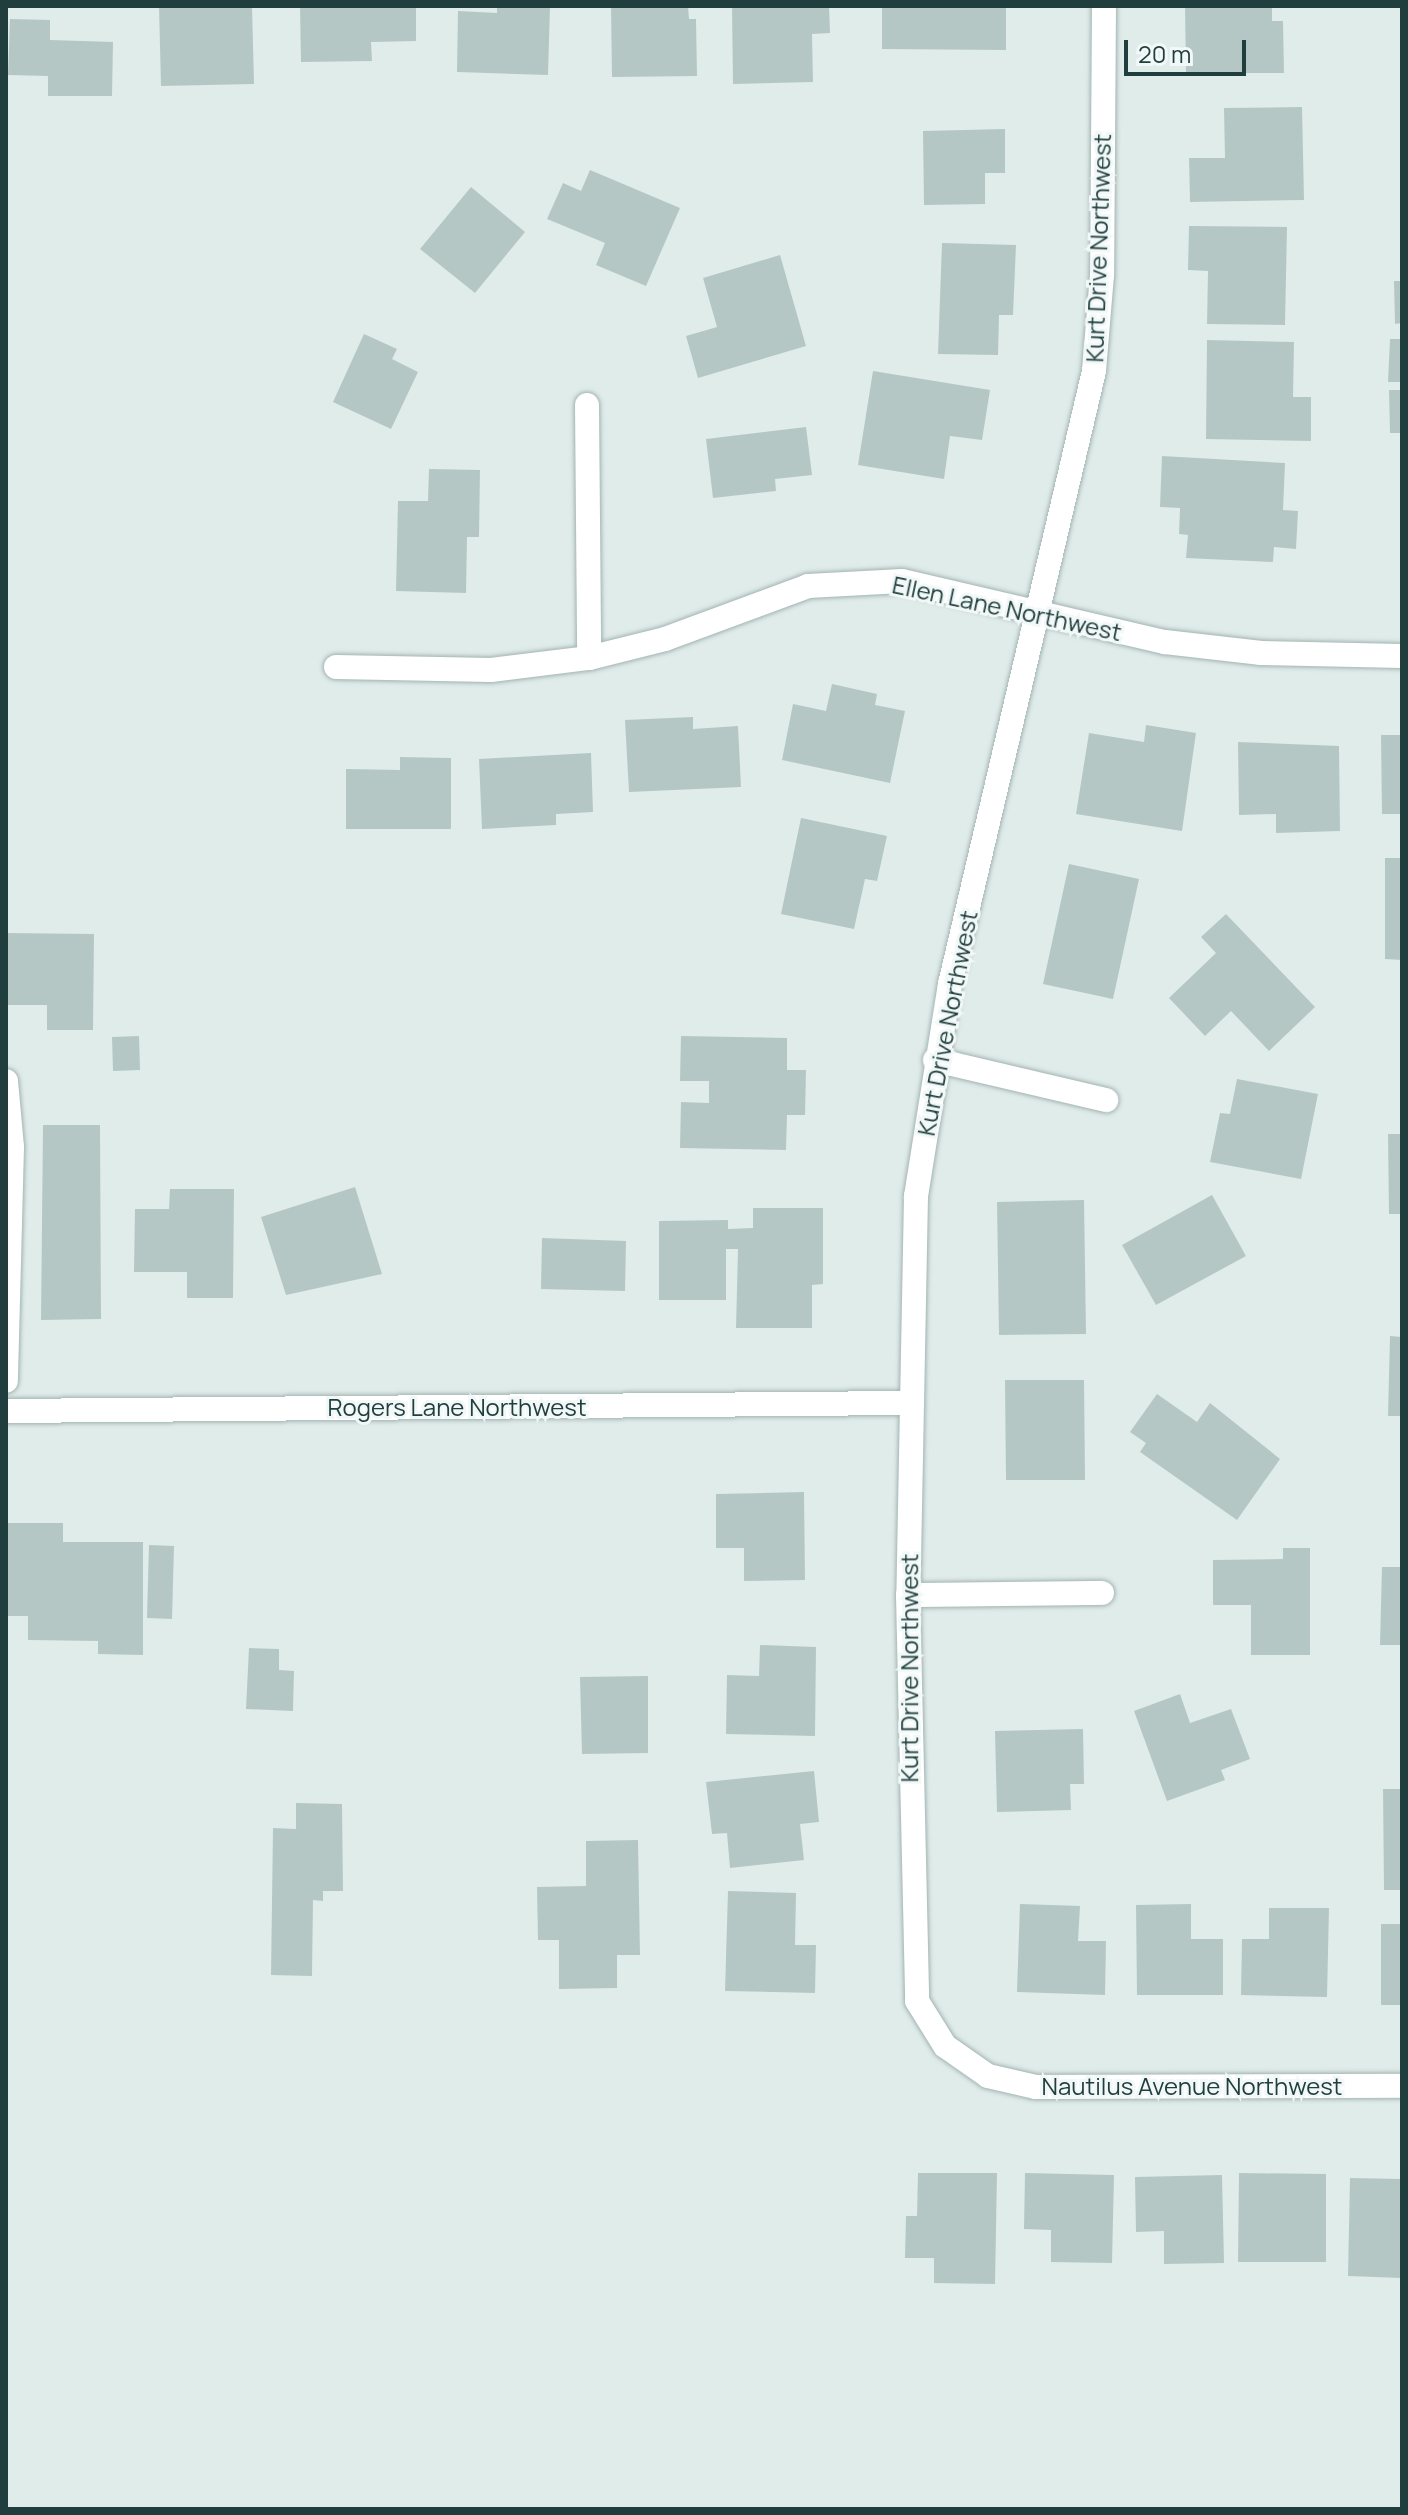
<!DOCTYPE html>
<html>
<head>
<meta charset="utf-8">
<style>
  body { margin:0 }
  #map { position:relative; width:1408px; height:2515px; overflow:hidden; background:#e0ecea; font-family:Manrope,sans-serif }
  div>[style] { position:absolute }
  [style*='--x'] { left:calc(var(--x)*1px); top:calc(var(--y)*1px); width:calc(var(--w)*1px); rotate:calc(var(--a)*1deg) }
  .building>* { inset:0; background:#b5c7c4 }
  .roads { filter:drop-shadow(0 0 2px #a2b4b3) drop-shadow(0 0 2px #a2b4b3) }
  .lane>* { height:24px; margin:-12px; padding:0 12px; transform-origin:12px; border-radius:12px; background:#fff }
  .street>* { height:24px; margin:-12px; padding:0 12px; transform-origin:12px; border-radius:12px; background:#fff }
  span { translate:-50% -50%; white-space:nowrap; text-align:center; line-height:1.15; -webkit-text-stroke:6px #f1f8f7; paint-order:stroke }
  .street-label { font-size:24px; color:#1f3e3d }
  .frame { position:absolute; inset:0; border:8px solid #1f3e3d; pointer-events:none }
  .scale { position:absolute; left:1124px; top:40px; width:122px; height:36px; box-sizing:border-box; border:4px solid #1f3e3d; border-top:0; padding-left:10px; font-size:24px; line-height:28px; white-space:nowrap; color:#1f3e3d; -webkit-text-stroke:6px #f1f8f7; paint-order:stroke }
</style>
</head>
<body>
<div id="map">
  <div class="building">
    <div style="clip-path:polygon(159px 6px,252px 7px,254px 84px,161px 86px)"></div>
    <div style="clip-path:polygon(300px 6px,416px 6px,416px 41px,371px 42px,372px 61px,301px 62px)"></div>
    <div style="clip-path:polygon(497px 6px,550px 6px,548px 75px,457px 72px,458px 11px,497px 13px)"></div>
    <div style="clip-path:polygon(611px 6px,688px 6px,689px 19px,696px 19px,697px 76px,612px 77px)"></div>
    <div style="clip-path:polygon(732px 6px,829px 6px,830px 33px,812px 34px,813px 82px,733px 84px)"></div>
    <div style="clip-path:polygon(882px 6px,1006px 6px,1006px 50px,882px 49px)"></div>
    <div style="clip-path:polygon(1185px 6px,1272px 6px,1272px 21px,1283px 21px,1284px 73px,1186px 73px)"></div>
    <div style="clip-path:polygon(10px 19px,50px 20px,50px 40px,113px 42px,112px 96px,48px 96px,48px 76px,8px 75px)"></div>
    <div style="clip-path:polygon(1302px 107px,1304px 200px,1190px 202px,1189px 158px,1225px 158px,1224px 108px)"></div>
    <div style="clip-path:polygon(1005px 129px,1005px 173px,985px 173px,985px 204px,924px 205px,923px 131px)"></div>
    <div style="clip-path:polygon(590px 170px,680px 208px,646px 286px,596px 265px,605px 243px,547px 219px,563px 183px,581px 191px)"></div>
    <div style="clip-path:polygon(471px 187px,525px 232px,475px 293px,420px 249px)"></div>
    <div style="clip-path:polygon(1189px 226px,1287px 227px,1285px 325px,1207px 324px,1208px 271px,1188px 270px)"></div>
    <div style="clip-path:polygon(942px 243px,1016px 245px,1013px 315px,999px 315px,998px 355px,938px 354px)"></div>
    <div style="clip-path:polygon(780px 255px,806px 346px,698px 378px,686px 336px,717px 327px,703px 278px)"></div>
    <div style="clip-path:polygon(1394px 281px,1402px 281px,1402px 323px,1395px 324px)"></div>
    <div style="clip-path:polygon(364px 334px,397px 349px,392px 359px,418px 372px,391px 429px,333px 402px)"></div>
    <div style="clip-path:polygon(1390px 339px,1402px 339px,1402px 382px,1388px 382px)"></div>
    <div style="clip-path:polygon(1207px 340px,1294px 342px,1293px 397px,1311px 397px,1311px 441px,1206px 439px)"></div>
    <div style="clip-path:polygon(873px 371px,990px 390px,982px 440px,950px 436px,944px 479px,858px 465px)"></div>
    <div style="clip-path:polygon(1389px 390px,1402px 390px,1402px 433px,1390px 433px)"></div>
    <div style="clip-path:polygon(806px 427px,812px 475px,775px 479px,776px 491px,713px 498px,706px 439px)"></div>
    <div style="clip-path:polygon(1162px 456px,1285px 463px,1283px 510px,1298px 511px,1296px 549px,1274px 547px,1273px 562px,1186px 558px,1188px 535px,1179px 534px,1180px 508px,1160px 507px)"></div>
    <div style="clip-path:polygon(429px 469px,480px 470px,479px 537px,467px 537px,466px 593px,396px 591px,398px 501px,428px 501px)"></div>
    <div style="clip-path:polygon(832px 684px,877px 694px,875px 705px,905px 711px,890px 783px,782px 760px,793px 704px,826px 711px)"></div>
    <div style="clip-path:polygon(693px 717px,693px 729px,738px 726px,741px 787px,629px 792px,625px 720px)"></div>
    <div style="clip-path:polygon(1146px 725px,1196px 733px,1182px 831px,1076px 814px,1089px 733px,1144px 742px)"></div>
    <div style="clip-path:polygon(1381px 735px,1402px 735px,1402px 814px,1382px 814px)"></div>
    <div style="clip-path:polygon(1238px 742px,1339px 746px,1340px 831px,1276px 833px,1276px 814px,1239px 815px)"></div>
    <div style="clip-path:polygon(591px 753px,593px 812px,556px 814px,556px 825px,482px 829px,479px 759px)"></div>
    <div style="clip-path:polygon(400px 757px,451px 758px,451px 829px,346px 829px,346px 769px,400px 770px)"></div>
    <div style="clip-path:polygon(801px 818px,887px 836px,877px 881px,865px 879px,854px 929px,781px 914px)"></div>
    <div style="clip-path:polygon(1385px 858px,1402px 858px,1402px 960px,1385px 959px)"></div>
    <div style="clip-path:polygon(1069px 864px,1139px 879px,1113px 999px,1043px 984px)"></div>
    <div style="clip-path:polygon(1226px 914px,1315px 1007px,1269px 1051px,1231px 1011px,1205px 1036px,1169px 998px,1216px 953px,1201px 937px)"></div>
    <div style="clip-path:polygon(6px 933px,94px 934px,93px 1030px,47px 1030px,47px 1005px,6px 1005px)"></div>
    <div style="clip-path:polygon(139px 1036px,140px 1070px,113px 1071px,112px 1037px)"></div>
    <div style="clip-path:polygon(681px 1036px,787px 1038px,787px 1070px,806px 1070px,805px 1115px,787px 1115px,786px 1150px,680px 1148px,681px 1102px,709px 1103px,709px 1081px,680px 1081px)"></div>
    <div style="clip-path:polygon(1237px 1079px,1318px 1094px,1301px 1179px,1210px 1162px,1220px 1113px,1230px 1114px)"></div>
    <div style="clip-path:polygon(43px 1125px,100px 1125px,101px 1319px,41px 1320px)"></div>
    <div style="clip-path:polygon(1388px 1134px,1402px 1134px,1402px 1214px,1389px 1214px)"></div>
    <div style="clip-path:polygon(355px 1187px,382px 1274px,286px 1295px,261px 1217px)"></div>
    <div style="clip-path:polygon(170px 1189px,234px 1189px,233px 1298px,187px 1298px,187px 1272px,134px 1272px,135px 1209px,169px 1209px)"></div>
    <div style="clip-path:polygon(1212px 1195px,1246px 1256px,1156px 1305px,1122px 1245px)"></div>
    <div style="clip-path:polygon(1084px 1200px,1086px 1334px,999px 1335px,997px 1202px)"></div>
    <div style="clip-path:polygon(753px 1208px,823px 1208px,823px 1284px,812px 1285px,812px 1328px,736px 1328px,738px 1249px,726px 1249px,726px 1300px,659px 1300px,659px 1221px,728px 1220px,728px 1229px,753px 1228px)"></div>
    <div style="clip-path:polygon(542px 1238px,626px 1241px,625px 1291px,541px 1289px)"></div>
    <div style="clip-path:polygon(1390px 1336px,1402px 1337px,1402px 1416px,1388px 1416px)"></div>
    <div style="clip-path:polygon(1005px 1380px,1084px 1380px,1085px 1480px,1006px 1480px)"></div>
    <div style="clip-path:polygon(1157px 1394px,1197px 1422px,1210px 1403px,1280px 1459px,1237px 1520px,1140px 1452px,1146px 1443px,1130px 1432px)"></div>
    <div style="clip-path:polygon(804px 1492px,805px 1580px,744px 1581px,744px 1548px,716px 1548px,716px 1494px)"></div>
    <div style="clip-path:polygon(6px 1523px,63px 1523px,63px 1542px,143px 1542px,143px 1655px,98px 1654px,98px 1641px,28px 1640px,28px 1616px,6px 1616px)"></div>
    <div style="clip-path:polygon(149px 1545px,174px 1546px,172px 1619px,147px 1618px)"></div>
    <div style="clip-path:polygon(1283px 1548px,1310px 1548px,1310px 1655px,1251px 1655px,1251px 1605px,1213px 1605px,1213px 1560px,1283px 1559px)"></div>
    <div style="clip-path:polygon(1382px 1567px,1402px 1567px,1402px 1645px,1380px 1645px)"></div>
    <div style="clip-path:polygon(760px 1645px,816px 1647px,815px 1736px,726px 1734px,727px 1675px,759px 1676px)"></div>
    <div style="clip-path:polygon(249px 1648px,279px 1649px,279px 1670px,294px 1671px,293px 1711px,246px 1709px)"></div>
    <div style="clip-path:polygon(648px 1676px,648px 1753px,582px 1754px,580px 1677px)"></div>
    <div style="clip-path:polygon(1180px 1694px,1190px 1723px,1231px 1709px,1250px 1759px,1221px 1770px,1225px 1780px,1167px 1801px,1134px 1711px)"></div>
    <div style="clip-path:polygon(1083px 1729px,1084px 1784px,1070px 1784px,1071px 1810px,997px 1812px,995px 1731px)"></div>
    <div style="clip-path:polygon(814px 1771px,819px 1822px,800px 1824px,804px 1860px,730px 1868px,727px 1833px,712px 1834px,706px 1782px)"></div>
    <div style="clip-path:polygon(1383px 1789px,1402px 1789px,1402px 1890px,1384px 1890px)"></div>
    <div style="clip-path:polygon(296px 1803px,342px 1804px,343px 1891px,323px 1891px,323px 1901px,313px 1900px,312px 1976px,271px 1975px,273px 1828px,296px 1829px)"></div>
    <div style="clip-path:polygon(638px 1840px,640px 1955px,617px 1955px,617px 1988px,559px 1989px,559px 1940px,538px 1940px,537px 1887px,586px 1886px,586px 1841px)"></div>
    <div style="clip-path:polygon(728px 1891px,796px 1893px,795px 1945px,816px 1945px,815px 1993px,725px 1991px)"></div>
    <div style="clip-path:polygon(1020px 1904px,1080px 1906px,1078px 1941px,1106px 1941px,1105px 1995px,1017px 1992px)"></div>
    <div style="clip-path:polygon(1191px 1904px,1191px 1939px,1223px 1939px,1223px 1995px,1137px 1995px,1136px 1905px)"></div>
    <div style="clip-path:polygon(1269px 1908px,1329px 1908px,1327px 1997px,1241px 1995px,1242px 1939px,1269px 1939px)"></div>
    <div style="clip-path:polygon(1381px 1924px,1402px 1924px,1402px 2005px,1381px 2005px)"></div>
    <div style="clip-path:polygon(918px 2173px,997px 2173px,995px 2284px,934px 2283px,934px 2258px,905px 2258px,906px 2216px,917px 2216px)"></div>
    <div style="clip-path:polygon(1025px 2173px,1114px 2175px,1112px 2263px,1051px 2262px,1051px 2230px,1024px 2229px)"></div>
    <div style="clip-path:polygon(1239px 2173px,1326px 2174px,1326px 2262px,1238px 2262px)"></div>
    <div style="clip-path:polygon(1222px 2175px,1224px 2263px,1164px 2264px,1164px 2231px,1136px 2232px,1135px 2177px)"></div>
    <div style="clip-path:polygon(1350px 2178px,1402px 2179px,1402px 2278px,1348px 2276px)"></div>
  </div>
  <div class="roads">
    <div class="lane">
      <div style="--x:6;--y:1081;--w:66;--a:84.8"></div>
      <div style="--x:12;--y:1147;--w:234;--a:91.5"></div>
    </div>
    <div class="street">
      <div style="--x:1104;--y:6;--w:269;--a:90.4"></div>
      <div style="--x:1102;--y:275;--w:96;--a:94.8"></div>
      <div style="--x:1094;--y:371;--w:630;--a:103.22"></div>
      <div style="--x:950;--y:984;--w:215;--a:99.1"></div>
      <div style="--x:916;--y:1196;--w:399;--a:91.1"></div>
      <div style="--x:908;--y:1595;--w:406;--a:88.7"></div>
      <div style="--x:917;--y:2001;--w:53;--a:58.1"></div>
      <div style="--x:945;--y:2046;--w:52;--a:34.9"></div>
      <div style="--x:988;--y:2076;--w:49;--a:12.9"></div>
      <div style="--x:1036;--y:2087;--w:366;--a:-0.2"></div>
      <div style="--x:587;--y:405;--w:253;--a:89.5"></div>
      <div style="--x:336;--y:667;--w:155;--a:1.1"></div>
      <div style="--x:491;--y:670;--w:99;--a:-7"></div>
      <div style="--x:589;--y:658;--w:78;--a:-14"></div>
      <div style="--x:665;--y:639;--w:153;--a:-20.3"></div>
      <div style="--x:808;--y:586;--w:94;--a:-3"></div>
      <div style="--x:902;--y:581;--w:270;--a:13.1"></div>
      <div style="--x:1165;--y:642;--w:97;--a:6.5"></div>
      <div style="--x:1261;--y:653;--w:141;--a:1.2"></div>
      <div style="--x:935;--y:1060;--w:176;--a:13.2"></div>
      <div style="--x:6;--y:1411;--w:902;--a:-0.51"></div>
      <div style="--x:908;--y:1595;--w:194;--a:-0.6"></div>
    </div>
  </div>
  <div class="street-label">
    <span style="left:1098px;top:248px;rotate:-88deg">Kurt Drive Northwest</span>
    <span style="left:1007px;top:608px;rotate:12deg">Ellen Lane Northwest</span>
    <span style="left:947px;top:1023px;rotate:-79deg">Kurt Drive Northwest</span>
    <span style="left:457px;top:1407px">Rogers Lane Northwest</span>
    <span style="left:909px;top:1668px;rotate:-90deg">Kurt Drive Northwest</span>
    <span style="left:1192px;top:2086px">Nautilus Avenue Northwest</span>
  </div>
  <div class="frame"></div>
  <div class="scale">20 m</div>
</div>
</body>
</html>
